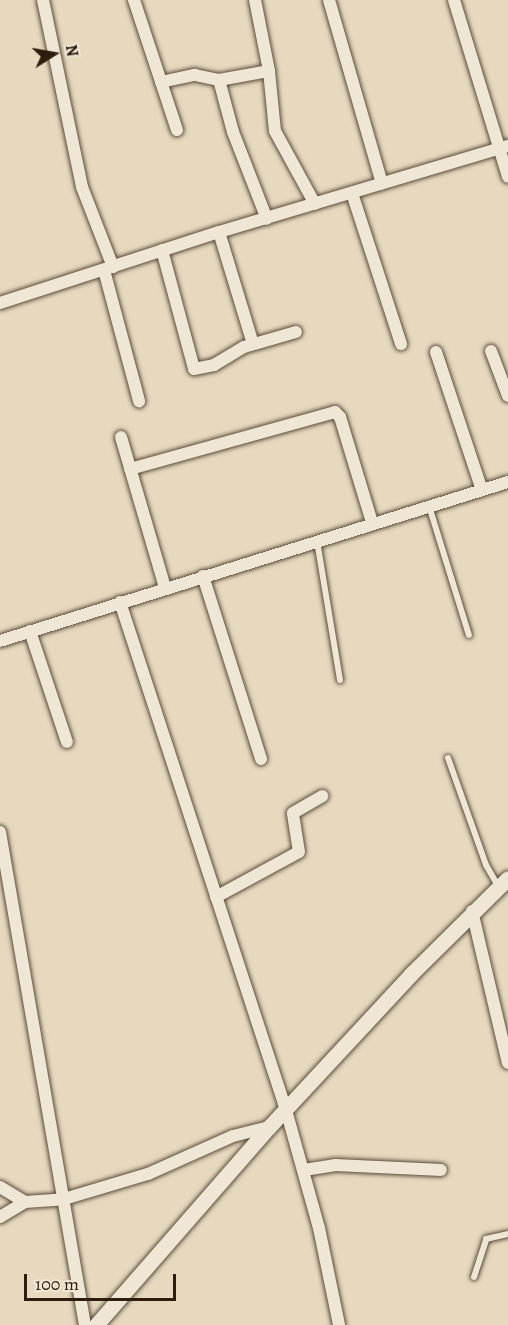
<!DOCTYPE html>
<html>
<head>
<meta charset="utf-8">
<style>
  body { margin:0 }
  #map { position:relative; width:508px; height:1325px; overflow:hidden; background:#e6d9be; font-family:Alegreya,serif }
  div>[style] { position:absolute }
  [style*='--x'] { left:calc(var(--x)*1px); top:calc(var(--y)*1px); width:calc(var(--w)*1px); rotate:calc(var(--a)*1deg) }
  .roads { filter:drop-shadow(0 0 2px #5c4b3b) drop-shadow(0 0 2px #5c4b3b) }
  .service>* { height:6px; margin:-3px; padding:0 3px; transform-origin:3px; border-radius:3px; background:#efe6d5 }
  .minor>* { height:12px; margin:-6px; padding:0 6px; transform-origin:6px; border-radius:6px; background:#efe6d5 }
  .tertiary>* { height:15px; margin:-7.5px; padding:0 7.5px; transform-origin:7.5px; border-radius:7.5px; background:#efe6d5 }
  span { translate:-50% -50%; white-space:nowrap; text-align:center; line-height:1.15; -webkit-text-stroke:6px #efe6d5; paint-order:stroke }
  .north { position:absolute; left:24px; top:24px; width:60px; height:60px; -webkit-text-stroke:4px #efe6d5; paint-order:stroke; rotate:79deg; font-size:16px; font-weight:700; line-height:24px; text-align:center; color:#2e1c0f }
  .north::after { content:''; display:block; margin:auto; width:21px; height:27px; background:#2e1c0f; clip-path:polygon(50% 0,100% 100%,50% 72%,0 100%) }
  .scale { position:absolute; left:24px; top:1274px; width:152px; height:27px; box-sizing:border-box; border:3px solid #2e1c0f; border-top:0; padding-left:8px; font-size:18px; line-height:21px; white-space:nowrap; color:#2e1c0f; -webkit-text-stroke:4px #efe6d5; paint-order:stroke }
</style>
</head>
<body>
<div id="map">
  <div class="roads">
    <div class="service">
      <div style="--x:429;--y:506;--w:135;--a:72.8"></div>
      <div style="--x:317;--y:541;--w:141;--a:80.6"></div>
      <div style="--x:448;--y:758;--w:114;--a:70.4"></div>
      <div style="--x:486;--y:865;--w:24;--a:60"></div>
      <div style="--x:474;--y:1277;--w:40;--a:-72"></div>
      <div style="--x:486;--y:1239;--w:23;--a:-13"></div>
    </div>
    <div class="minor">
      <div style="--x:43;--y:0;--w:191;--a:78.2"></div>
      <div style="--x:82;--y:187;--w:86;--a:68.8"></div>
      <div style="--x:134;--y:0;--w:137;--a:71.7"></div>
      <div style="--x:255;--y:0;--w:72;--a:78.8"></div>
      <div style="--x:269;--y:71;--w:60;--a:84.3"></div>
      <div style="--x:275;--y:131;--w:83;--a:61.3"></div>
      <div style="--x:329;--y:0;--w:191;--a:73.9"></div>
      <div style="--x:454;--y:0;--w:185;--a:73"></div>
      <div style="--x:219;--y:80;--w:54;--a:74.9"></div>
      <div style="--x:233;--y:132;--w:93;--a:68.7"></div>
      <div style="--x:161;--y:82;--w:35;--a:-12"></div>
      <div style="--x:195;--y:75;--w:25;--a:12"></div>
      <div style="--x:219;--y:80;--w:51;--a:-10.2"></div>
      <div style="--x:352;--y:193;--w:159;--a:72"></div>
      <div style="--x:219;--y:232;--w:117;--a:73.1"></div>
      <div style="--x:162;--y:250;--w:123;--a:74.9"></div>
      <div style="--x:194;--y:369;--w:20;--a:-11"></div>
      <div style="--x:214;--y:365;--w:35;--a:-31"></div>
      <div style="--x:244;--y:347;--w:54;--a:-16.1"></div>
      <div style="--x:104;--y:270;--w:136;--a:75"></div>
      <div style="--x:0;--y:303;--w:230;--a:-18"></div>
      <div style="--x:219;--y:232;--w:302;--a:-16.6"></div>
      <div style="--x:491;--y:351;--w:48;--a:69.3"></div>
      <div style="--x:436;--y:352;--w:145;--a:71.6"></div>
      <div style="--x:121;--y:437;--w:156;--a:73.7"></div>
      <div style="--x:130;--y:469;--w:213;--a:-15.5"></div>
      <div style="--x:335;--y:412;--w:7;--a:45"></div>
      <div style="--x:340;--y:417;--w:110;--a:73.1"></div>
      <div style="--x:203;--y:576;--w:192;--a:72.4"></div>
      <div style="--x:120;--y:602;--w:534;--a:71.9"></div>
      <div style="--x:286;--y:1110;--w:123;--a:74.4"></div>
      <div style="--x:319;--y:1228;--w:99;--a:78.3"></div>
      <div style="--x:30;--y:631;--w:117;--a:71.6"></div>
      <div style="--x:0;--y:641;--w:532;--a:-17.38"></div>
      <div style="--x:0;--y:832;--w:500;--a:80.22"></div>
      <div style="--x:216;--y:897;--w:94;--a:-28.5"></div>
      <div style="--x:299;--y:852;--w:39;--a:-99"></div>
      <div style="--x:293;--y:813;--w:34;--a:-30"></div>
      <div style="--x:472;--y:911;--w:156;--a:76.7"></div>
      <div style="--x:304;--y:1170;--w:32;--a:-9"></div>
      <div style="--x:336;--y:1165;--w:105;--a:2.7"></div>
      <div style="--x:0;--y:1187;--w:29;--a:31"></div>
      <div style="--x:25;--y:1202;--w:39;--a:-4"></div>
      <div style="--x:64;--y:1199;--w:88;--a:-16.6"></div>
      <div style="--x:148;--y:1174;--w:93;--a:-24.1"></div>
      <div style="--x:233;--y:1136;--w:37;--a:-14"></div>
      <div style="--x:0;--y:1217;--w:29;--a:-31"></div>
    </div>
    <div class="tertiary">
      <div style="--x:96;--y:1325;--w:263;--a:-48.9"></div>
      <div style="--x:269;--y:1127;--w:209;--a:-47.1"></div>
      <div style="--x:411;--y:974;--w:136;--a:-44.7"></div>
    </div>
  </div>
  <div class="north">N</div>
  <div class="scale">100 m</div>
</div>
</body>
</html>
